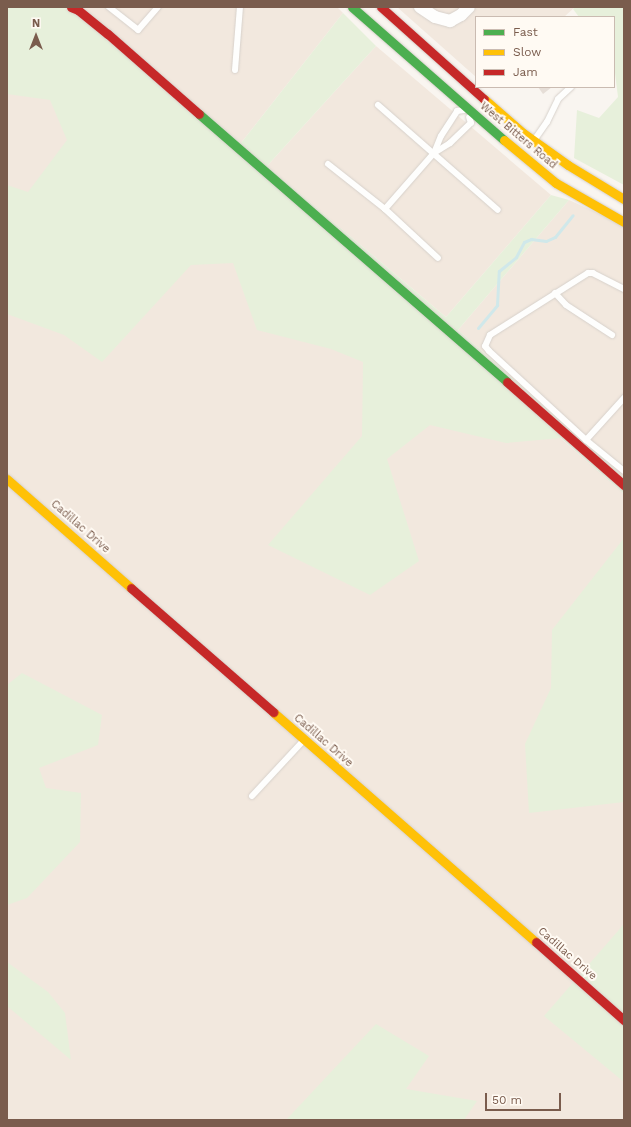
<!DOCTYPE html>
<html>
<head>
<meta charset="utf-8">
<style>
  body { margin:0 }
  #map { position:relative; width:631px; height:1127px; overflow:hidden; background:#f9f5f0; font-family:"Work Sans",sans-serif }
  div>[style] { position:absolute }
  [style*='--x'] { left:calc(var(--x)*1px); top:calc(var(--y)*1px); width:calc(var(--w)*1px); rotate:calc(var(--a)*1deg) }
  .residential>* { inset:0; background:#f2e8de }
  .green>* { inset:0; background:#e7f0db }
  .stream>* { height:3px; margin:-1.5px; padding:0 1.5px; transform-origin:1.5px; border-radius:1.5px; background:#d0e8ea }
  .building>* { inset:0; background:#e6ded7 }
  .roads { filter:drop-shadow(0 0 1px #d7d1cb) drop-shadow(0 0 1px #d7d1cb) }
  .lane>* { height:6px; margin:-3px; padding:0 3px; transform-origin:3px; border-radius:3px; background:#fefefd }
  .street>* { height:12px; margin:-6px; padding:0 6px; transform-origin:6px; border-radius:6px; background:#fefefd }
  .fast>* { height:9px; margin:-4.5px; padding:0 4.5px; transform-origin:4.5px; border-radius:4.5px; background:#4caf50 }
  .slow>* { height:9px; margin:-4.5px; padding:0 4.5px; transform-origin:4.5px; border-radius:4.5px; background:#ffc107 }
  .jam>* { height:9px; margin:-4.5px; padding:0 4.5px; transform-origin:4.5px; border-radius:4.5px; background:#c62828 }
  span { translate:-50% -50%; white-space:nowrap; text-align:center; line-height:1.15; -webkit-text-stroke:4px #fffaf3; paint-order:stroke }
  .street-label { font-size:11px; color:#7a5c4d }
  .frame { position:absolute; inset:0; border:8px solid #7a5c4d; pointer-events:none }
  .legend { position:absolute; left:475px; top:16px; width:140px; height:72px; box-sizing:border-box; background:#fffaf3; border:1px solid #cabbb1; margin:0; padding:5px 7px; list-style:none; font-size:12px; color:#7a5c4d }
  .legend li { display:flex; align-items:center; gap:8px; height:20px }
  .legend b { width:20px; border:1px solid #cabbb1 }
  .north { position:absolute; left:16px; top:16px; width:40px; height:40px; -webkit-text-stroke:3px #fffaf3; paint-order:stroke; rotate:0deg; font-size:11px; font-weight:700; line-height:16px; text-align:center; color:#7a5c4d }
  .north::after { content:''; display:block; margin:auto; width:14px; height:18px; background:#7a5c4d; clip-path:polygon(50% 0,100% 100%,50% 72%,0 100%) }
  .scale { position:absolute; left:485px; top:1093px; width:76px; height:18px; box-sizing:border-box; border:2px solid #7a5c4d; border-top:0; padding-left:5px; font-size:12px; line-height:14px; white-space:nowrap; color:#7a5c4d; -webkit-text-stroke:3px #fffaf3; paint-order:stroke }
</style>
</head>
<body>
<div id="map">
  <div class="residential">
    <div style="clip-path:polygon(7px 7px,62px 7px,75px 13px,624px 494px,624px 1120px,7px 1120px)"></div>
    <div style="clip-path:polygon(79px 7px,337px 7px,343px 13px,241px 143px)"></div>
    <div style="clip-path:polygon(397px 7px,575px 7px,564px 17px,476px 17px,476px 77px)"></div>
    <div style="clip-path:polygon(376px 46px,551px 195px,446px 317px,267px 166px)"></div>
    <div style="clip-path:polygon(569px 200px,624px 225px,624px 477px,458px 330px)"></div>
  </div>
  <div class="green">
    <div style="clip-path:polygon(7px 7px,79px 7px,241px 143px,343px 13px,376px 46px,267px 166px,446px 317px,551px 195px,569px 200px,458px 330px,624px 477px,624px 494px,561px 438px,506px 443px,430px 425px,387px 459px,419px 561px,370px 595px,268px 545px,362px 436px,363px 362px,331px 349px,257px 330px,233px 263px,191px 265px,102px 362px,64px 335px,7px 314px,7px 185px,28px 192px,67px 140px,50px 100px,7px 94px)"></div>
    <div style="clip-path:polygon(575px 7px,624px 7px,624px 185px,574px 158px,577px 110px,599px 118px,618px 97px,614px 65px,614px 17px,579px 17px,573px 9px)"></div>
    <div style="clip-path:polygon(624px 538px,624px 802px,529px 813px,525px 744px,551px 688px,552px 630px)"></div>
    <div style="clip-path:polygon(22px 673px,102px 715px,98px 745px,39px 768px,46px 788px,81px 793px,80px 842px,27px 898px,7px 905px,7px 685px)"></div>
    <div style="clip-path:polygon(624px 924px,624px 1082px,544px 1016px)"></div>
    <div style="clip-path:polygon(7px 962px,48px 992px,65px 1013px,71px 1060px,7px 1006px)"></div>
    <div style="clip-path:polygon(376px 1024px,429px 1056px,406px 1089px,477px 1101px,464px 1120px,286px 1120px)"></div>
  </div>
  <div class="stream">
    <div style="--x:478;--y:328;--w:30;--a:-50"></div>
    <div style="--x:497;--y:305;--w:34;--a:-87"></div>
    <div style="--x:499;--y:271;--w:22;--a:-39"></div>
    <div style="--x:516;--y:257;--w:17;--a:-62"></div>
    <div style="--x:524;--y:242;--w:8;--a:-23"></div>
    <div style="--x:531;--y:239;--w:15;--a:8"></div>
    <div style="--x:546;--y:241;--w:10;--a:-24"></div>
    <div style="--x:555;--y:237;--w:28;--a:-51"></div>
  </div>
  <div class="building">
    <div style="clip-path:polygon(538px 87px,552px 87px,543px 94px)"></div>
  </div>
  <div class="roads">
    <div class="lane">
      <div style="--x:109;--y:7;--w:37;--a:38"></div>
      <div style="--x:138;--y:30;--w:30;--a:-49"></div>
      <div style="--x:235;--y:70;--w:63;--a:-85.5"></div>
      <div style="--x:378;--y:105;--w:159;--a:41.2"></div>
      <div style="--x:535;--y:139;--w:21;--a:-55"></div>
      <div style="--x:547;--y:122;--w:25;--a:-64"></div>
      <div style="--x:558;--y:99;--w:18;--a:-43"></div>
      <div style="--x:434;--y:153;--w:19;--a:-32"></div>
      <div style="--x:450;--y:143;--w:29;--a:-44"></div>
      <div style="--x:471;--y:123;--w:6;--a:-108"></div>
      <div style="--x:328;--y:164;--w:73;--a:38.3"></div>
      <div style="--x:385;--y:209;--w:72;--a:42.8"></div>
      <div style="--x:385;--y:209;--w:74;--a:-48.8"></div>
      <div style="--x:434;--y:153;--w:18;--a:-68"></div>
      <div style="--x:441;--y:136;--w:30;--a:-57"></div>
      <div style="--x:457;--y:111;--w:7;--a:-8"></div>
      <div style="--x:624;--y:289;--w:35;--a:-153"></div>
      <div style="--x:593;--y:273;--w:5;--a:180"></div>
      <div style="--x:588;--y:273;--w:116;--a:147.7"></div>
      <div style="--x:490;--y:335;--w:12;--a:114"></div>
      <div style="--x:485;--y:346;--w:6;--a:51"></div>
      <div style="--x:489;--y:351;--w:132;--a:42.5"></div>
      <div style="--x:586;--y:440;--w:49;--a:39.2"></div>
      <div style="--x:555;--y:293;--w:16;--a:47"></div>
      <div style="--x:566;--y:305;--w:55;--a:33.1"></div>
      <div style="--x:586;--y:440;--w:57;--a:-47.9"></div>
      <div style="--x:252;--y:796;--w:76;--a:-47.1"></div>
    </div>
    <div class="street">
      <div style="--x:420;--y:7;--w:18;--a:34"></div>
      <div style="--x:435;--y:17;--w:16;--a:15"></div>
      <div style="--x:450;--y:21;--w:13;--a:-29"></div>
      <div style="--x:461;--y:15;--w:11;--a:-45"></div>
    </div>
    <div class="fast">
      <div style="--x:352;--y:7;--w:202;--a:41.2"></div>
      <div style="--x:199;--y:114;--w:408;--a:41"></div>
    </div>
    <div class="slow">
      <div style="--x:484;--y:99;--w:52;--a:41.1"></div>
      <div style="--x:523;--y:133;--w:55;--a:35.4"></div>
      <div style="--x:568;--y:165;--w:66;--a:31.3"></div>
      <div style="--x:504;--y:140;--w:67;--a:39.6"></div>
      <div style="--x:556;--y:183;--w:78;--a:29.8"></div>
      <div style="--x:7;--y:479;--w:165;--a:41.3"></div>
      <div style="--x:273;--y:712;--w:349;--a:41.2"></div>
    </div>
    <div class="jam">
      <div style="--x:71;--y:7;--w:8;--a:23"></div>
      <div style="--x:78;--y:10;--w:38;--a:39"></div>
      <div style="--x:108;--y:34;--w:121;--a:41.3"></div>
      <div style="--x:381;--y:7;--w:138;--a:41.8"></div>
      <div style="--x:507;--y:382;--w:156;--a:41.4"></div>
      <div style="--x:131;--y:588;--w:189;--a:41.1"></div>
      <div style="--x:536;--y:942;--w:118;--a:41.6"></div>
    </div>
  </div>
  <div class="street-label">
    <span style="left:518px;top:136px;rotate:40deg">West Bitters Road</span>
    <span style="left:80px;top:527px;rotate:41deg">Cadillac Drive</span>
    <span style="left:323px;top:741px;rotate:41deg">Cadillac Drive</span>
    <span style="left:567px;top:954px;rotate:41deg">Cadillac Drive</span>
  </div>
  <div class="frame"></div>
  <ul class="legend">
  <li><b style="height:5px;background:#4caf50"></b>Fast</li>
  <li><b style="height:5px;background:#ffc107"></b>Slow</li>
  <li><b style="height:5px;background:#c62828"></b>Jam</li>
  </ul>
  <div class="north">N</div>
  <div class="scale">50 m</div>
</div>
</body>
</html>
